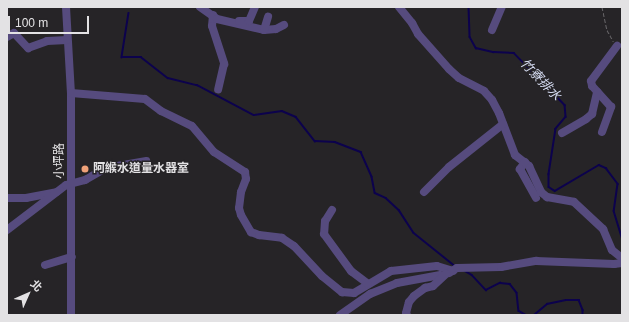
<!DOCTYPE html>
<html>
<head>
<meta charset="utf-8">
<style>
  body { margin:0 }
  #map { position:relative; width:629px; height:322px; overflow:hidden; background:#262427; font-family:Arial,"Noto Sans TC",sans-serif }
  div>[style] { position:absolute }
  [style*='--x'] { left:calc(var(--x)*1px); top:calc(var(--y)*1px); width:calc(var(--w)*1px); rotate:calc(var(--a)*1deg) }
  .stream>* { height:1.5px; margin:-0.75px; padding:0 0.75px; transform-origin:0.75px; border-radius:0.75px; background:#0c024d }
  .path>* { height:1px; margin-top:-0.5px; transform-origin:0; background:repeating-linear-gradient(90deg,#686669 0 4px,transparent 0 6px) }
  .minor>* { height:8px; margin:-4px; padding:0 4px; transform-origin:4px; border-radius:4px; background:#564b7e }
  .dots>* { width:11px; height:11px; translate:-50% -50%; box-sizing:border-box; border:2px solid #262427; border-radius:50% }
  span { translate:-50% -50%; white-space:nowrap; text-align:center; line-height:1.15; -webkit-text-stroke:3px #262427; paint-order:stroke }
  .street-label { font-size:12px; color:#e3e2e4 }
  .poi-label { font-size:12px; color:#e3e2e4; font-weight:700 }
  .left { translate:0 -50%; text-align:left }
  .water-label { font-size:13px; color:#d3d9ef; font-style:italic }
  .frame { position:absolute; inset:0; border:8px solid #e3e2e4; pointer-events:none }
  .north { position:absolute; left:8px; top:274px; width:40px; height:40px; -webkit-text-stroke:3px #262427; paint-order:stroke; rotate:45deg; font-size:11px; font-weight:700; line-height:16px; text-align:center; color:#e3e2e4 }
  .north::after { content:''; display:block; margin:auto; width:14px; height:18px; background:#e3e2e4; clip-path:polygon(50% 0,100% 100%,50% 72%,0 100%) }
  .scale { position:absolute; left:8px; top:16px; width:81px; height:18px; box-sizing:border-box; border:2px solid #e3e2e4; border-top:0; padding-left:5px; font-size:12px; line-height:14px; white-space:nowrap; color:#e3e2e4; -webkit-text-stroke:3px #262427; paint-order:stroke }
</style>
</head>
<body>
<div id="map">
  <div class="stream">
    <div style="--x:469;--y:7;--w:30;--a:88"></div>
    <div style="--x:470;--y:37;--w:13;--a:61"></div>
    <div style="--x:476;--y:48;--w:18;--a:13"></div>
    <div style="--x:494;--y:52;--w:20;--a:3"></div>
    <div style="--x:514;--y:53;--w:73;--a:45.6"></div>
    <div style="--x:565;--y:105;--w:12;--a:85"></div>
    <div style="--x:566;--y:117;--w:16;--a:130"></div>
    <div style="--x:556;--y:129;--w:46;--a:98.8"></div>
    <div style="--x:549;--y:174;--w:13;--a:90"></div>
    <div style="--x:549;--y:187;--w:7;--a:34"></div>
    <div style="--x:555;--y:191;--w:51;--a:-30.6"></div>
    <div style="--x:599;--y:165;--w:8;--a:23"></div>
    <div style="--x:606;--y:168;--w:20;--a:53"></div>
    <div style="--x:618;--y:184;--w:27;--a:98"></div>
    <div style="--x:614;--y:211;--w:28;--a:73"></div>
    <div style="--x:129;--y:13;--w:45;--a:99"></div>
    <div style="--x:122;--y:57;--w:19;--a:0"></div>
    <div style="--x:141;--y:57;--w:34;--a:38"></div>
    <div style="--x:168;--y:78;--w:30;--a:14"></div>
    <div style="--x:197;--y:85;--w:64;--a:27.8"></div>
    <div style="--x:254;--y:115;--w:28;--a:-8"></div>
    <div style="--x:282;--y:111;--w:15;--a:23"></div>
    <div style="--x:296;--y:117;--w:31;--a:52"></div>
    <div style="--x:315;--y:141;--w:20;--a:3"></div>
    <div style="--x:335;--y:142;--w:28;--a:21"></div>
    <div style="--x:361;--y:152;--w:27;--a:66"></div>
    <div style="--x:372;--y:177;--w:16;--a:79"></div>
    <div style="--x:375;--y:193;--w:12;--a:24"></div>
    <div style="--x:386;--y:198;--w:18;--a:43"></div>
    <div style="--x:399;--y:210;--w:27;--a:57"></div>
    <div style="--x:414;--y:233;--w:53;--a:38.8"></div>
    <div style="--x:465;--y:271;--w:8;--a:30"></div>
    <div style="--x:472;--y:275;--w:21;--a:47"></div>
    <div style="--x:486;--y:290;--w:16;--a:-27"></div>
    <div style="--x:500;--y:283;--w:10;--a:6"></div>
    <div style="--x:510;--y:284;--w:11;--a:52"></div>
    <div style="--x:517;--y:293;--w:18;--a:84"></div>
    <div style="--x:519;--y:311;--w:8;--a:30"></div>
    <div style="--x:534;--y:315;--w:17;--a:-40"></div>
    <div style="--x:547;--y:304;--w:19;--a:-12"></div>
    <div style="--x:566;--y:300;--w:13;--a:0"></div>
    <div style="--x:579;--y:300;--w:11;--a:68"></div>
    <div style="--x:583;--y:310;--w:5;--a:90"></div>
  </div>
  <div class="path">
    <div style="--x:602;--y:7;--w:24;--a:78"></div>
    <div style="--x:607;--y:30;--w:13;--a:61"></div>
  </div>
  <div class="minor">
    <div style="--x:66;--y:7;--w:86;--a:86.7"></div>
    <div style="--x:71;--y:93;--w:222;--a:90"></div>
    <div style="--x:200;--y:7;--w:19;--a:35"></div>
    <div style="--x:399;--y:7;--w:21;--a:51"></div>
    <div style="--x:412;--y:23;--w:13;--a:61"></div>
    <div style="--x:418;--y:34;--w:47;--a:48.5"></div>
    <div style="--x:449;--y:69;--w:13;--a:42"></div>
    <div style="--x:459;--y:78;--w:28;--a:27"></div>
    <div style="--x:484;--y:91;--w:12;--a:48"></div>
    <div style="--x:492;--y:100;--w:15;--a:62"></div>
    <div style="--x:499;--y:113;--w:45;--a:69.1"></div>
    <div style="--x:515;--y:155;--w:18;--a:38"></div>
    <div style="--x:529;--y:166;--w:29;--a:65"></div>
    <div style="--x:541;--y:192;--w:8;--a:40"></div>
    <div style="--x:547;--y:197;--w:27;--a:10"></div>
    <div style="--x:574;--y:202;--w:40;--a:43"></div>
    <div style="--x:603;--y:229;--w:23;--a:67"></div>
    <div style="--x:612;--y:250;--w:13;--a:39"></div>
    <div style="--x:213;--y:15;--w:11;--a:95"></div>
    <div style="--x:212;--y:26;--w:40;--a:72"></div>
    <div style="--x:224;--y:64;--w:26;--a:103"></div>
    <div style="--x:217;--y:19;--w:48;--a:13.2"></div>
    <div style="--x:264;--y:30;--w:12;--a:-5"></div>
    <div style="--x:276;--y:29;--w:9;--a:-27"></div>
    <div style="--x:239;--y:21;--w:10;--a:0"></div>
    <div style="--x:249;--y:21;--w:15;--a:-67"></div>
    <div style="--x:264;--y:30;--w:14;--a:-73"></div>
    <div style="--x:492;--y:30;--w:25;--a:-67"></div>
    <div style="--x:7;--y:37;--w:8;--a:-30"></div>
    <div style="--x:14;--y:33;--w:21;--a:47"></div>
    <div style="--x:28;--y:48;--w:20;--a:-20"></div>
    <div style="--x:47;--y:41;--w:20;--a:-3"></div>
    <div style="--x:71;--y:93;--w:74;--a:4.6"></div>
    <div style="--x:145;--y:99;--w:20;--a:37"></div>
    <div style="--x:161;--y:111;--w:34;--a:26"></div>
    <div style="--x:192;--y:126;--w:34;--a:50"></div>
    <div style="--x:214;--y:152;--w:37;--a:33"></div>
    <div style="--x:245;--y:172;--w:7;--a:82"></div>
    <div style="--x:246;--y:179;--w:14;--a:111"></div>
    <div style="--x:241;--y:192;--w:16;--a:97"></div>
    <div style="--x:239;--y:208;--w:7;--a:74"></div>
    <div style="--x:241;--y:215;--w:20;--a:60"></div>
    <div style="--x:251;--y:232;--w:9;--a:21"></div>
    <div style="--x:259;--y:235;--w:23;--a:7"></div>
    <div style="--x:282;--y:238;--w:14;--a:34"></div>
    <div style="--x:294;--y:246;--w:41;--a:47"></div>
    <div style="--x:322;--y:276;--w:26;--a:39"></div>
    <div style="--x:342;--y:292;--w:12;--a:5"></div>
    <div style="--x:354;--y:293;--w:43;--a:-30.7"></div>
    <div style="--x:391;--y:271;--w:46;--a:-6.2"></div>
    <div style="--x:437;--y:266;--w:17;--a:17"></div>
    <div style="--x:602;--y:132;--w:27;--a:-70"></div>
    <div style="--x:611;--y:107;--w:28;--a:-132"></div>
    <div style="--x:592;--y:86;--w:5;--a:-101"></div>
    <div style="--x:591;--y:81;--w:44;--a:-53.4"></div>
    <div style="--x:562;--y:133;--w:28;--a:-30"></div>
    <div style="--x:586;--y:119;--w:8;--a:-40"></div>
    <div style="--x:592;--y:114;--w:23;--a:-77"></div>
    <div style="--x:525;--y:162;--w:9;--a:126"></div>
    <div style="--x:520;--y:169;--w:33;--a:61"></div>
    <div style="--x:424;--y:192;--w:35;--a:-45"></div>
    <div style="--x:449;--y:167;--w:69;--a:-38.5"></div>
    <div style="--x:7;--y:198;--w:19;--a:0"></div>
    <div style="--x:26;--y:198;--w:31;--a:-11"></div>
    <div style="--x:332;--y:210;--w:13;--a:122"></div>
    <div style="--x:325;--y:221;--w:13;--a:94"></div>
    <div style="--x:324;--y:234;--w:46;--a:53.9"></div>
    <div style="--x:351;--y:271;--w:21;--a:37"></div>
    <div style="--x:7;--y:230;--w:74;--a:-37.3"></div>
    <div style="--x:66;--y:185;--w:20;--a:-15"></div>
    <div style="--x:85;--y:180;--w:24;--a:-30"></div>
    <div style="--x:106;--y:168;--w:41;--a:-9.9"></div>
    <div style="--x:45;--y:265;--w:28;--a:-17"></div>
    <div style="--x:449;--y:273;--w:9;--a:-32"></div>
    <div style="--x:457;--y:268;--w:44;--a:-1.3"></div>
    <div style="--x:501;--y:267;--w:36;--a:-10"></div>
    <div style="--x:536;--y:261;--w:78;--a:2.2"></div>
    <div style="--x:614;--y:264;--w:8;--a:-7"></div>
    <div style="--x:340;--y:315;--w:37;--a:-35"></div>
    <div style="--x:370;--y:294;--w:29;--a:-22"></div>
    <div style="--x:397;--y:283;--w:44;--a:-10.5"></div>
    <div style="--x:407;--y:315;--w:2;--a:-117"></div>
    <div style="--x:406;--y:313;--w:11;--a:-75"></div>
    <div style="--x:409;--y:302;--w:8;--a:-50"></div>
    <div style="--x:414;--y:296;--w:14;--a:-36"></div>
    <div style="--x:425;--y:288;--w:8;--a:-14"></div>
    <div style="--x:433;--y:286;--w:18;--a:-43"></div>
  </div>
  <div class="dots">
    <div style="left:85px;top:169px;background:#f0a279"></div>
  </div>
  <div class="street-label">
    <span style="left:60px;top:161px;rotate:-90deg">小坪路</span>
  </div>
  <div class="poi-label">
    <span class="left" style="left:93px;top:169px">阿緱水道量水器室</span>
  </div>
  <div class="water-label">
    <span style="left:540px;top:80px;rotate:46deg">竹寮排水</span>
  </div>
  <div class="frame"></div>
  <div class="north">北</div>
  <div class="scale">100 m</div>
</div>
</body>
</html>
